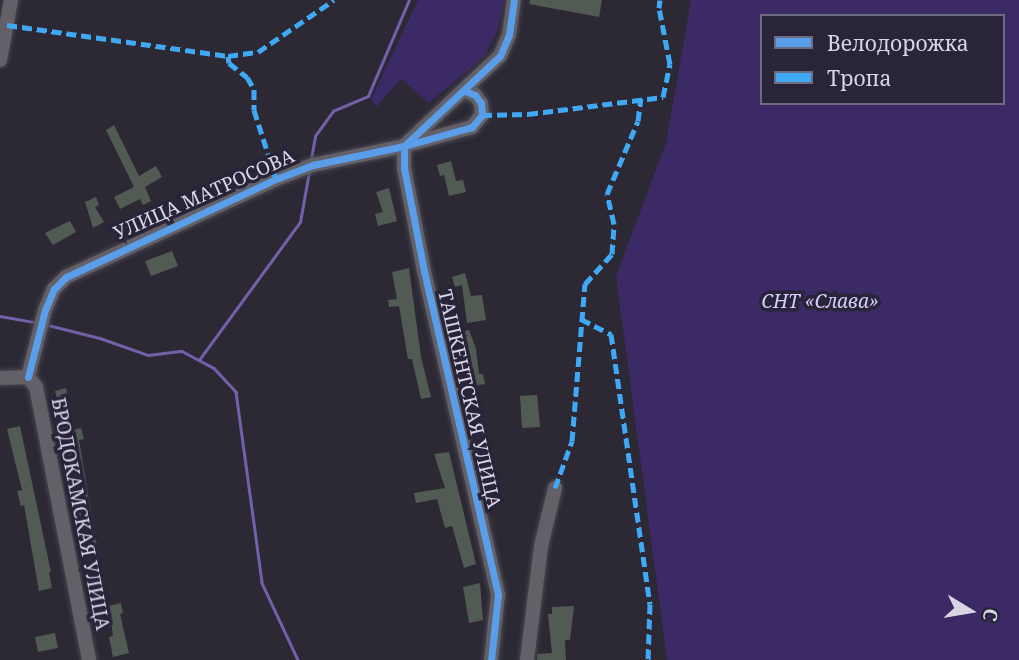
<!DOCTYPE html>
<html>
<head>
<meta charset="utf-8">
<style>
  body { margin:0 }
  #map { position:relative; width:1019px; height:660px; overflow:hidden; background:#2c2935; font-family:"Noto Serif",serif }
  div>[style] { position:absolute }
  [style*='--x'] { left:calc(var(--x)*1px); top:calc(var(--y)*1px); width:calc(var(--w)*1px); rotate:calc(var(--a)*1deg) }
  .green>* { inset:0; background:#3b2a65 }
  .stream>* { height:2.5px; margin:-1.25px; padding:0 1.25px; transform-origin:1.25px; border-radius:1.25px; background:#7161a9 }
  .building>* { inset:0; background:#515b53 }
  .roads { filter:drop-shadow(0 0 2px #484650) drop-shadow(0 0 2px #484650) }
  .minor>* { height:14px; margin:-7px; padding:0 7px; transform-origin:7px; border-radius:7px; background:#636167 }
  .quiet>* { height:5px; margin-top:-2.5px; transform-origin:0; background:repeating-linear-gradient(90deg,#3fa9f5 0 10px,transparent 0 15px) }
  .cycleway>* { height:7px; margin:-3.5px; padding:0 3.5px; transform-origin:3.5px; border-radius:3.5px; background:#5a9eea }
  span { translate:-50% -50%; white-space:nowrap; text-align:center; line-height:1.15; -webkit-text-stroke:7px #29243a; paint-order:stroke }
  .street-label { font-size:19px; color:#d8d6e5 }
  .park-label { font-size:19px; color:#d6cefa; font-style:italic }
  .legend { position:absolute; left:760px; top:14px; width:245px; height:91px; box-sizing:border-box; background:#29243a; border:2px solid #6f6b7e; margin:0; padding:9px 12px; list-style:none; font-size:21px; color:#d8d6e5 }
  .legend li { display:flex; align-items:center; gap:14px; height:35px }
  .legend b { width:35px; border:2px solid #6f6b7e }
  .north { position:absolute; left:935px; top:576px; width:70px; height:70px; -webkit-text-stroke:5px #29243a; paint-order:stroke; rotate:101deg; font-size:19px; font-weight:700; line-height:28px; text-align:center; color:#d8d6e5 }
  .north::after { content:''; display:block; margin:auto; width:24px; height:32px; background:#d8d6e5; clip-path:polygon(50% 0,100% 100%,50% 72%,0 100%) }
</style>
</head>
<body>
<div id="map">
  <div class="green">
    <div style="clip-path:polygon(418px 0,504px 0,498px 30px,484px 57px,429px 103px,401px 79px,376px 107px,371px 99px)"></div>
    <div style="clip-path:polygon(evenodd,691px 0,1019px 0,1019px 660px,667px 660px,616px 276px,666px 143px,691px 0,762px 16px,1003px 16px,1003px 103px,762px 103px,762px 16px)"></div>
  </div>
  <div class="stream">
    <div style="--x:311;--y:159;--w:23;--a:-80"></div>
    <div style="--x:315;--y:136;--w:31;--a:-54"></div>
    <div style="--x:333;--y:111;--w:38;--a:-23"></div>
    <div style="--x:368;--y:96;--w:104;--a:-66.9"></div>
    <div style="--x:0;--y:316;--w:39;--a:10"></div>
    <div style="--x:48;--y:325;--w:54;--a:14"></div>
    <div style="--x:100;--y:338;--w:51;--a:19.5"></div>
    <div style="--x:148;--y:355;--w:34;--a:-7"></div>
    <div style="--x:182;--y:351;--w:36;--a:28"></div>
    <div style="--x:214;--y:368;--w:33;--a:47"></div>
    <div style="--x:236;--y:392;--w:193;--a:82.2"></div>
    <div style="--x:262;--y:583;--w:85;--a:64.9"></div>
    <div style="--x:199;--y:360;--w:171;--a:-53.8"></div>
    <div style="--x:300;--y:222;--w:51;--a:-79.8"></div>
  </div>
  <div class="building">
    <div style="clip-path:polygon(530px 0,602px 0,599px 17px,529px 4px)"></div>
    <div style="clip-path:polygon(114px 125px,139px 176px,156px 166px,162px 177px,145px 187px,151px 201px,143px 205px,140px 199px,120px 209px,114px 197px,134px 187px,106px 130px)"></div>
    <div style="clip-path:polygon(451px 161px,456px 181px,463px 180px,466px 192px,449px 196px,444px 175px,440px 176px,437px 165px)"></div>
    <div style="clip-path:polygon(389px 188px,397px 221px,378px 226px,375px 214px,383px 212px,376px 192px)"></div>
    <div style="clip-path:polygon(96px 197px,99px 205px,95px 207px,104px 222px,93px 228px,85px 202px)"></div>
    <div style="clip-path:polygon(70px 221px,76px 232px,53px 245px,45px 233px)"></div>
    <div style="clip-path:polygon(172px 251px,178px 266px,151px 276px,145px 261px)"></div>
    <div style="clip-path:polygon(409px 268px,421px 357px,431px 397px,421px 399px,412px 359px,408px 359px,399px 306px,389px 307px,388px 300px,397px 299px,392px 272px)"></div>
    <div style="clip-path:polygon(465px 273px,471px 296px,482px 295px,486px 320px,467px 323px,462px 285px,455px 287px,452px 277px)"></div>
    <div style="clip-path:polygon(469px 330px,476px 349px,479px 374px,483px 374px,485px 384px,465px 387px,457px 333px)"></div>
    <div style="clip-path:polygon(66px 388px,68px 397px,64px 398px,73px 430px,81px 428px,84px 439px,79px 440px,97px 547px,86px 549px,57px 410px,60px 409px,55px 391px)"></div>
    <div style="clip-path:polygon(537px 395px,540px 427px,522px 428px,520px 396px)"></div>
    <div style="clip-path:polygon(20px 426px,51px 572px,49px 572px,52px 588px,39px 591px,24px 505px,21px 506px,17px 491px,22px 490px,7px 429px)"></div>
    <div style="clip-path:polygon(449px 452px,476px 564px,464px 568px,452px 526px,445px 528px,437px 499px,416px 503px,414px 493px,445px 488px,434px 454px)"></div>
    <div style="clip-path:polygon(480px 583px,483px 620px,469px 623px,463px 587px)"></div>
    <div style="clip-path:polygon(121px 603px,123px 613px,120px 614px,129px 653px,113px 657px,109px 637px,113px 636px,109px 606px)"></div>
    <div style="clip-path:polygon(574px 606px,570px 640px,565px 640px,566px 660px,537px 660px,537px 654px,552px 653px,548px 614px,552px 614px,552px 607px)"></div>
    <div style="clip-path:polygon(55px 633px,58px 648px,38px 652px,35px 637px)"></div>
  </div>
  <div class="roads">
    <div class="minor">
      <div style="--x:0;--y:60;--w:61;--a:-79.6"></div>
      <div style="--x:465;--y:91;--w:11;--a:22"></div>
      <div style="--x:475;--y:95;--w:10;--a:53"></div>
      <div style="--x:481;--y:103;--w:12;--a:85"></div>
      <div style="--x:482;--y:115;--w:16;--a:130"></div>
      <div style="--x:472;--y:127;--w:71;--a:164.4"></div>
      <div style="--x:404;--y:146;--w:22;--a:90"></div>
      <div style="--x:404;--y:168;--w:105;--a:79"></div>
      <div style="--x:424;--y:271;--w:332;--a:77.1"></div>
      <div style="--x:498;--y:595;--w:65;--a:96.1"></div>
      <div style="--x:28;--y:377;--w:69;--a:-75.8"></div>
      <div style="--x:45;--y:310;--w:23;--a:-67"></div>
      <div style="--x:54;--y:289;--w:17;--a:-45"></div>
      <div style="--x:66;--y:277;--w:232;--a:-25"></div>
      <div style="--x:276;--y:179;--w:40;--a:-21"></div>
      <div style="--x:313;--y:165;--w:93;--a:-11.8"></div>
      <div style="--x:404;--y:146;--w:132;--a:-43.2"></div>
      <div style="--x:500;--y:56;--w:23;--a:-67"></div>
      <div style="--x:509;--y:35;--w:35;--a:-82"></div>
      <div style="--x:28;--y:377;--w:13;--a:51"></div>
      <div style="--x:36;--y:387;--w:278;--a:79"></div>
      <div style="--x:0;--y:378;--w:28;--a:-2"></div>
      <div style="--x:527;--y:660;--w:115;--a:-83"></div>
      <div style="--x:541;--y:546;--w:60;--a:-76.4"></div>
    </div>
  </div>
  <div class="quiet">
    <div style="--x:7;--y:25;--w:223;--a:8"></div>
    <div style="--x:228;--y:56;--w:30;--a:-8"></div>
    <div style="--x:258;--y:52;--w:92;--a:-34.4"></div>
    <div style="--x:228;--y:56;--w:7;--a:82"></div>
    <div style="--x:229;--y:63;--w:23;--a:38"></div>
    <div style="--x:247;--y:77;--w:14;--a:60"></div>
    <div style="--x:254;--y:89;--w:21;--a:90"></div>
    <div style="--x:254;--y:110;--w:72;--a:72.3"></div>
    <div style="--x:482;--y:115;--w:46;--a:-1.2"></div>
    <div style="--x:528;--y:114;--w:136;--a:-7.2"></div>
    <div style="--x:663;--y:97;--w:34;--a:-78"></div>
    <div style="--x:670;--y:64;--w:57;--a:-101.1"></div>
    <div style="--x:659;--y:8;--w:8;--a:-83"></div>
    <div style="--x:581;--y:319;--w:34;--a:27"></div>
    <div style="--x:611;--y:334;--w:273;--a:81.8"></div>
    <div style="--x:650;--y:604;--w:56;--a:92"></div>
    <div style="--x:555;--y:488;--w:50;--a:-70.1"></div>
    <div style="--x:572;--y:441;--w:158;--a:-85.3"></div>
    <div style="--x:585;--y:284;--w:40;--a:-48"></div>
    <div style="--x:612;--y:254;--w:30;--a:-86"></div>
    <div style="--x:614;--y:224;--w:31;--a:-103"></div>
    <div style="--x:607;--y:194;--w:79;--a:-67"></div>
    <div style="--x:638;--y:121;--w:23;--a:-83"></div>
  </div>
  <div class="cycleway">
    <div style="--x:465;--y:91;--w:11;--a:22"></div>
    <div style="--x:475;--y:95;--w:10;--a:53"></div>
    <div style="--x:481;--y:103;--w:12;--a:85"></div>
    <div style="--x:482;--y:115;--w:16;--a:130"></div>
    <div style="--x:472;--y:127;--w:71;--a:164.4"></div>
    <div style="--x:404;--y:146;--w:22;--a:90"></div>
    <div style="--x:404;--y:168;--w:105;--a:79"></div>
    <div style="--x:424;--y:271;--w:332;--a:77.1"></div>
    <div style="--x:498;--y:595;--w:65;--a:96.1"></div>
    <div style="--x:28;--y:377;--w:69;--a:-75.8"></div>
    <div style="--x:45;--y:310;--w:23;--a:-67"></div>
    <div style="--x:54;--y:289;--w:17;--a:-45"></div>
    <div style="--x:66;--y:277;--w:232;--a:-25"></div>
    <div style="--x:276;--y:179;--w:40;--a:-21"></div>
    <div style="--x:313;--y:165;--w:93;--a:-11.8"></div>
    <div style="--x:404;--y:146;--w:132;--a:-43.2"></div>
    <div style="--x:500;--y:56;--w:23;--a:-67"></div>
    <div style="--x:509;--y:35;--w:35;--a:-82"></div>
  </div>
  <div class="street-label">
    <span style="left:204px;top:195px;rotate:-24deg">УЛИЦА МАТРОСОВА</span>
    <span style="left:469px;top:399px;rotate:77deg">ТАШКЕНТСКАЯ УЛИЦА</span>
    <span style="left:80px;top:514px;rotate:79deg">БРОДОКАМСКАЯ УЛИЦА</span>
  </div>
  <div class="park-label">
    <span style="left:820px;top:302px">СНТ «Слава»</span>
  </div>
  <ul class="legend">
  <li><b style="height:9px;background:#5a9eea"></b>Велодорожка</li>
  <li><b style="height:9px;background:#3fa9f5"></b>Тропа</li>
  </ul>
  <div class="north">С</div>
</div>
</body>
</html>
